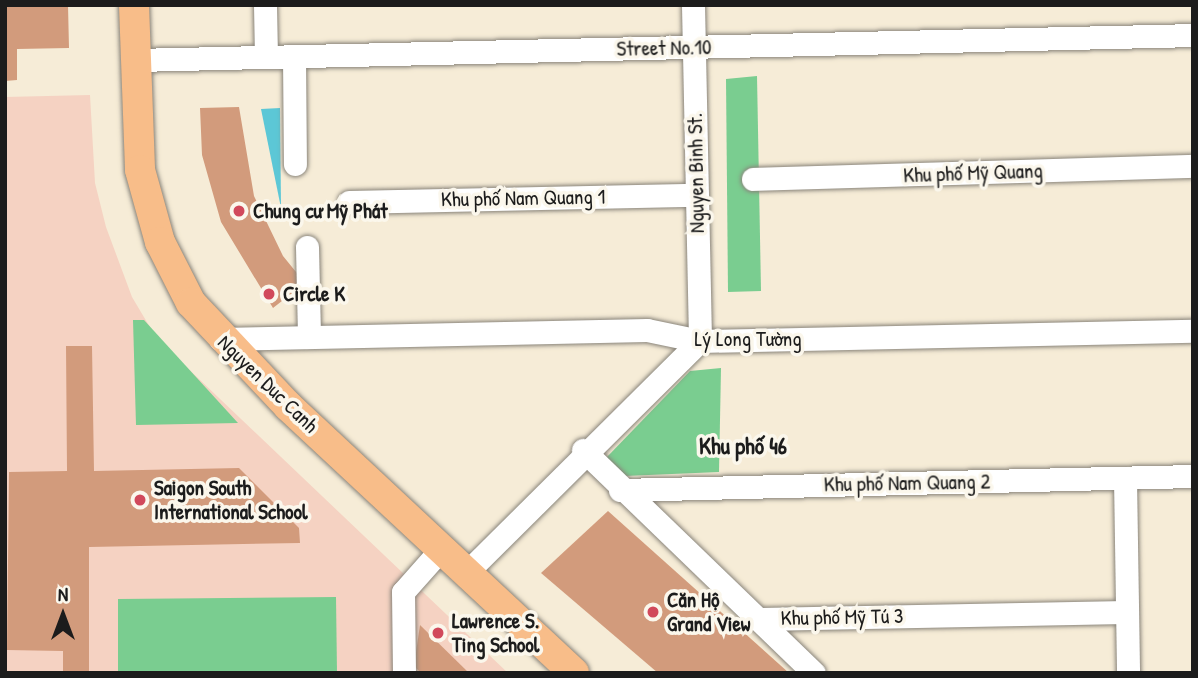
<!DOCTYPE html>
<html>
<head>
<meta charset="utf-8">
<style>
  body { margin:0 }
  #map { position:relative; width:1198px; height:678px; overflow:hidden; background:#f6ecd7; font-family:"Patrick Hand",sans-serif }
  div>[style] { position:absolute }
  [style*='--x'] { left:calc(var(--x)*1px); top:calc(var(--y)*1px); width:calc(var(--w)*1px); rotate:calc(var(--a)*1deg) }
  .built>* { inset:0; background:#f5d2c2 }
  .green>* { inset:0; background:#7acd90 }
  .water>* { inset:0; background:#5cc7d6 }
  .building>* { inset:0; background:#d29b7c }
  .roads { filter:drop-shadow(0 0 2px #89847a) drop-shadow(0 0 2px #89847a) }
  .minor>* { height:23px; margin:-11.5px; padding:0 11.5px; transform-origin:11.5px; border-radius:11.5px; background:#fff }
  .major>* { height:30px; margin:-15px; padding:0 15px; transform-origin:15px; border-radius:15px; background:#f8bd89 }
  .dots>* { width:19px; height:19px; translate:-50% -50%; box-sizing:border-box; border:4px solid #fbf7ec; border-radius:50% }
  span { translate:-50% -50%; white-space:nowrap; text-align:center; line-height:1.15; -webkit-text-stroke:7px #fbf7ec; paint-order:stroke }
  .street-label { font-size:21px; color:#1c1c1c }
  .poi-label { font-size:21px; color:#1c1c1c; font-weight:700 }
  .left { translate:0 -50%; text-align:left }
  .neighbourhood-label { font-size:23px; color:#1c1c1c; font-weight:700 }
  .frame { position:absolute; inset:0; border:7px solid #1c1c1c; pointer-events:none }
  .north { position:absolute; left:28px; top:580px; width:70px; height:70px; -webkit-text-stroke:5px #fbf7ec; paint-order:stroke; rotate:0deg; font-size:19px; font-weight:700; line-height:28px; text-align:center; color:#1c1c1c }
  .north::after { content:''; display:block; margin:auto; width:24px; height:32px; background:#1c1c1c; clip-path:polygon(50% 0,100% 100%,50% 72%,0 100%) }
</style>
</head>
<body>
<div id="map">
  <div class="built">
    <div style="clip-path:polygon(90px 95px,95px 183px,106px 227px,132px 297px,157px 339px,508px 673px,5px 673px,5px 97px)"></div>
  </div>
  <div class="green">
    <div style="clip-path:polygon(757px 76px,761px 291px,728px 292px,726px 79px)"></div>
    <div style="clip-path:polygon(133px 320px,144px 320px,238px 423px,136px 425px)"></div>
    <div style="clip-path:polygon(721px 368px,719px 472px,625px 476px,606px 458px,690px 371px)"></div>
    <div style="clip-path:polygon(336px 597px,337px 673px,118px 673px,118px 599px)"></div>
  </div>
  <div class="water">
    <div style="clip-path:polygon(280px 108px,281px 208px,261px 109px)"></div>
  </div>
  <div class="building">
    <div style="clip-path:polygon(5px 5px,68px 5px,69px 48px,17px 49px,17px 80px,5px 81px)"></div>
    <div style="clip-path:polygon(239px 107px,254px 196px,283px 256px,305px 283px,273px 308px,221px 222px,202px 155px,200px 108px)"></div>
    <div style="clip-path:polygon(66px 346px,92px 346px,94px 471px,239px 468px,299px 528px,300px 543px,89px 547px,89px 673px,63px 673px,63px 651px,7px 650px,9px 472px,67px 471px)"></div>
    <div style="clip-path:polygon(608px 511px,789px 673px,658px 673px,541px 573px)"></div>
    <div style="clip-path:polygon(420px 625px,469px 673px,421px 673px,414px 666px)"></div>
  </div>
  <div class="roads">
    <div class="minor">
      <div style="--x:265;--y:5;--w:52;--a:88.9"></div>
      <div style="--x:693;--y:5;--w:336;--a:88.8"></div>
      <div style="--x:294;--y:56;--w:108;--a:89.5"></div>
      <div style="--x:135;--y:60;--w:1058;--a:-1.35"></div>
      <div style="--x:753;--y:179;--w:440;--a:-1.7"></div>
      <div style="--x:349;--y:202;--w:348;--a:-1.2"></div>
      <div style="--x:307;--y:247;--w:90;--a:88.7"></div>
      <div style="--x:220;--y:339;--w:427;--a:-1.2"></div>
      <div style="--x:647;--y:330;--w:54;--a:11.7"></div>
      <div style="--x:700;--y:341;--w:493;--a:-1.2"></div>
      <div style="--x:583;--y:450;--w:321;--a:44"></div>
      <div style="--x:1125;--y:478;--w:195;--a:89.1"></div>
      <div style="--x:620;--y:490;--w:573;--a:-1.4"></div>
      <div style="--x:466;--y:573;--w:330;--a:-44.8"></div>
      <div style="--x:759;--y:619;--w:368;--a:-1.1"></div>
      <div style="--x:404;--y:673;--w:81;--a:-90.7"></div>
      <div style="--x:403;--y:592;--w:57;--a:-48.5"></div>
    </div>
    <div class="major">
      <div style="--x:134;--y:5;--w:165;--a:87.9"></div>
      <div style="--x:140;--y:170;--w:75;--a:74.5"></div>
      <div style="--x:160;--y:242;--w:68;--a:63.1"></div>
      <div style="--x:191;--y:303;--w:141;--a:46.7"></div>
      <div style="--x:288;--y:406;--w:391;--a:43"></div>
    </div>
  </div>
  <div class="dots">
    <div style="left:239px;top:211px;background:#d1495b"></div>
    <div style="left:269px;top:294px;background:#d1495b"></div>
    <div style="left:140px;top:500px;background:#d1495b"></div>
    <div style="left:653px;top:612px;background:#d1495b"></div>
    <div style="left:438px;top:633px;background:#d1495b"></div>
  </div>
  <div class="street-label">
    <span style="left:664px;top:48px;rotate:-1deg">Street No.10</span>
    <span style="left:696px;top:173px;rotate:-91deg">Nguyen Binh St.</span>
    <span style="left:973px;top:173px;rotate:-2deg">Khu phố Mỹ Quang</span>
    <span style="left:523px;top:198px;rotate:-1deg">Khu phố Nam Quang 1</span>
    <span style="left:748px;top:339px">Lý Long Tường</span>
    <span style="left:268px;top:384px;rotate:44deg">Nguyen Duc Canh</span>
    <span style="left:907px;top:483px;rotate:-1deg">Khu phố Nam Quang 2</span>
    <span style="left:842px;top:617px;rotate:-1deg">Khu phố Mỹ Tú 3</span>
  </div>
  <div class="poi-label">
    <span class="left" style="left:253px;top:211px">Chung cư Mỹ Phát</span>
    <span class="left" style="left:283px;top:294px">Circle K</span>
    <span class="left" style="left:154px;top:500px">Saigon South<br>International School</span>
    <span class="left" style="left:667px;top:612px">Căn Hộ<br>Grand View</span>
    <span class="left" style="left:452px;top:633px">Lawrence S.<br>Ting School</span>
  </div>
  <div class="neighbourhood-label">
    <span style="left:743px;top:446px">Khu phố 46</span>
  </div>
  <div class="frame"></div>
  <div class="north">N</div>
</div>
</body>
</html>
